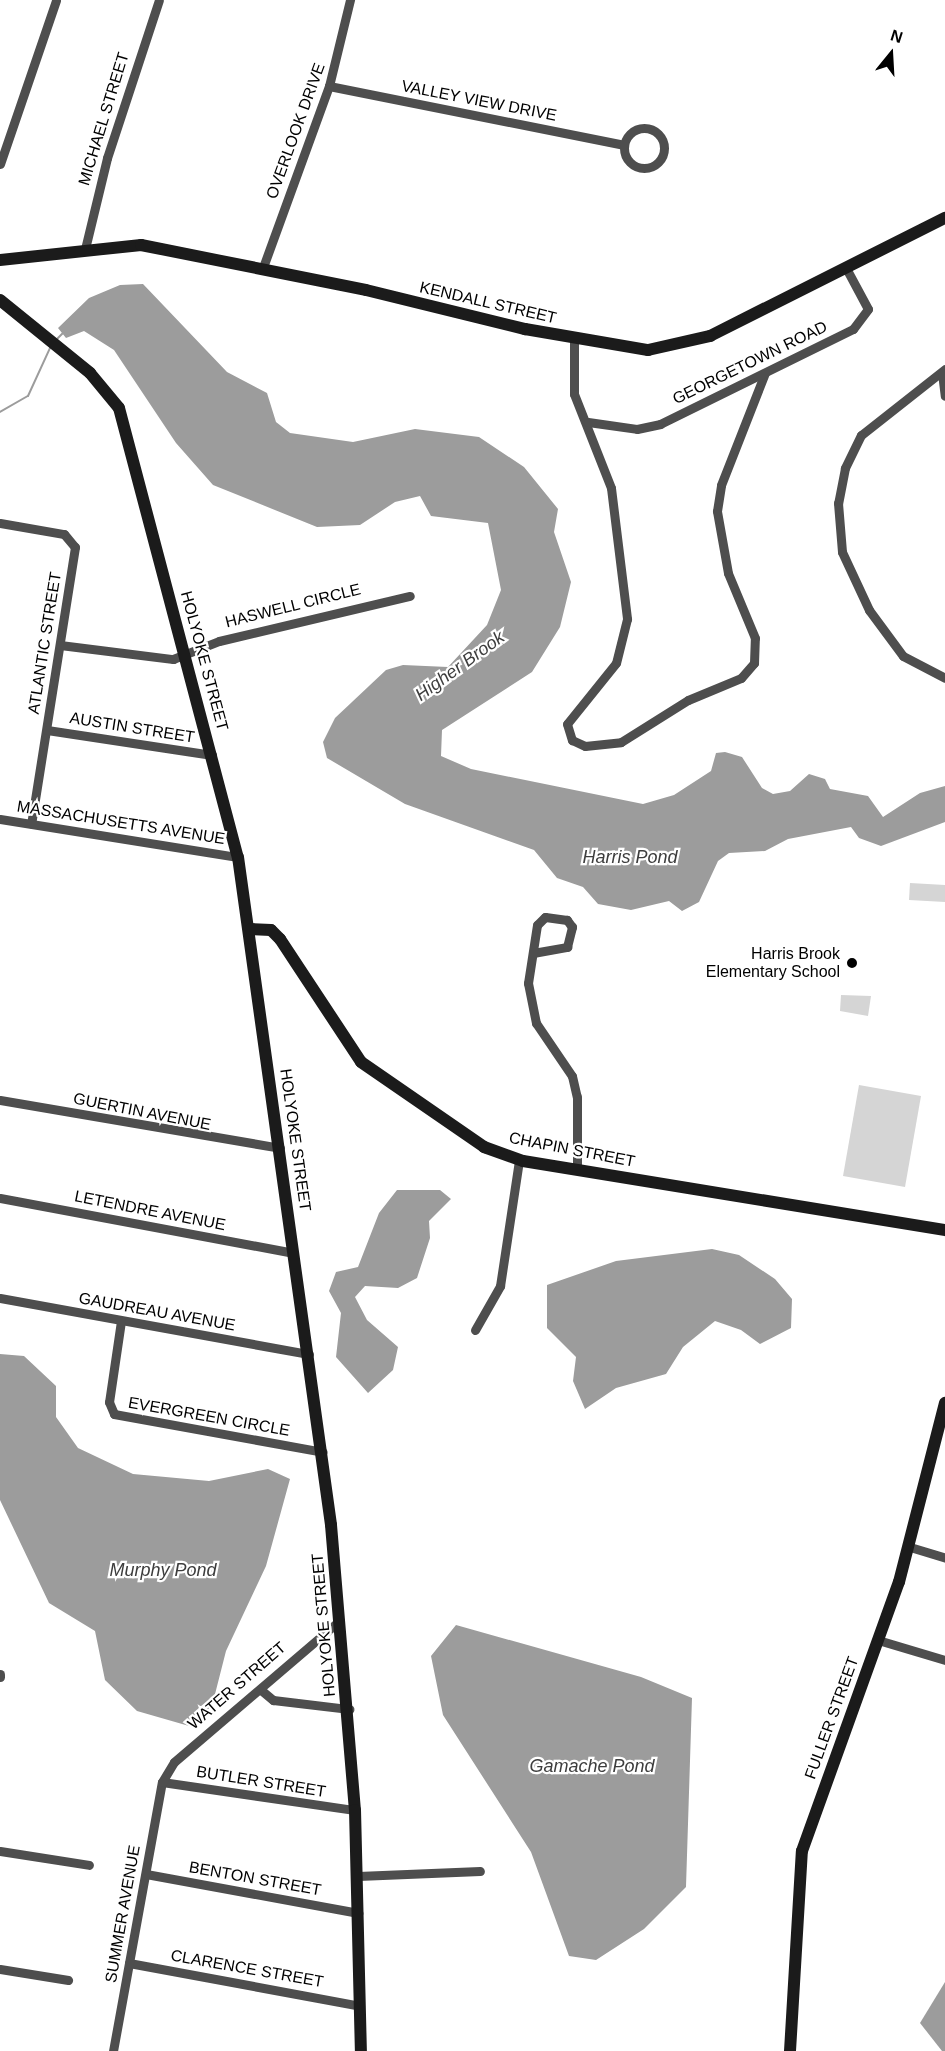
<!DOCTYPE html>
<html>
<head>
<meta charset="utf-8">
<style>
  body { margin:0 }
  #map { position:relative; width:945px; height:2051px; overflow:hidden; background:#fff; font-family:Helvetica,sans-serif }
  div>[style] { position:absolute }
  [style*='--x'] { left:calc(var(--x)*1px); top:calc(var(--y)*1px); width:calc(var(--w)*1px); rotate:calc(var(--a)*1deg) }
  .green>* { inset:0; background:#d5d5d5 }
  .water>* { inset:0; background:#9c9c9c }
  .stream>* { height:2px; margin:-1px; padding:0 1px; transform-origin:1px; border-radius:1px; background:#9c9c9c }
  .street>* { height:9px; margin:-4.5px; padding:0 4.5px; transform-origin:4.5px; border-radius:4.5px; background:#4e4e4e }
  .street>.ring { margin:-4.5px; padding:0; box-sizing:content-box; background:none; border:9px solid #4e4e4e; border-radius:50% }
  .secondary>* { height:12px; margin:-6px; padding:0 6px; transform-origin:6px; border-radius:6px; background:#1b1b1b }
  .dots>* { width:16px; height:16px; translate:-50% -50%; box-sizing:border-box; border:3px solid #fff; border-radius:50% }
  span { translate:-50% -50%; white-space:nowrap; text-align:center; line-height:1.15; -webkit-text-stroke:4.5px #fff; paint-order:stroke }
  .street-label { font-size:16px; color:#000 }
  .poi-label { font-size:16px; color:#000 }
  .right { translate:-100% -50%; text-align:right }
  .water-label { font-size:18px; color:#3d3d3d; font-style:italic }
  .north { position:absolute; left:861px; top:24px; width:60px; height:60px; -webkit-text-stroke:4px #fff; paint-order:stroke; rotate:18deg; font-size:16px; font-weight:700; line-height:24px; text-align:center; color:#000 }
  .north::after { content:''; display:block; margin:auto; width:21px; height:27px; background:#000; clip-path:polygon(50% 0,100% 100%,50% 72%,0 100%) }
</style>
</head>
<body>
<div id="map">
  <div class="green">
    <div style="clip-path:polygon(910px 883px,945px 885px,945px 902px,909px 900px)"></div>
    <div style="clip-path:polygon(841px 995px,871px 996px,868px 1016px,840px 1011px)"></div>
    <div style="clip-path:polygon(859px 1085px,921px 1096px,905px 1187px,843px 1176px)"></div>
  </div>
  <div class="water">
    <div style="clip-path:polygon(143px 284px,227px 372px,267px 393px,276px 422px,290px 433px,353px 442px,415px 429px,479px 437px,524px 467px,558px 509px,554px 532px,571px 582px,560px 627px,532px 672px,442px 730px,441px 756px,471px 769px,643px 804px,674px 795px,711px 771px,716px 753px,725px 752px,742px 757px,762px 788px,773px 794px,790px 791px,809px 774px,825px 779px,830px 789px,868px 796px,883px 817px,920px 793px,945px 786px,945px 822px,881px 846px,859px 838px,851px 827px,788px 839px,765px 851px,729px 853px,718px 861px,699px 902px,682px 911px,669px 901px,631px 910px,598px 904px,583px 887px,557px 878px,534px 850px,405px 804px,327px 758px,323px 742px,335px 718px,386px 670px,403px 665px,448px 667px,487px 625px,501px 590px,488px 523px,431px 516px,420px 496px,395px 502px,360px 525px,317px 527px,213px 485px,176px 443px,114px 350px,84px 331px,66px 338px,58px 328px,89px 298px,120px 285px)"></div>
    <div style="clip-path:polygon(397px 1190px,440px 1190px,451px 1199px,429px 1221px,430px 1238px,417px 1278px,398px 1288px,365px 1286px,355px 1297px,367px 1320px,398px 1347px,393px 1370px,368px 1393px,336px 1357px,341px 1313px,329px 1291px,336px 1272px,358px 1267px,379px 1213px)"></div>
    <div style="clip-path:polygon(712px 1249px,739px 1255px,775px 1279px,792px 1299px,791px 1328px,760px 1344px,741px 1330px,715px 1321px,683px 1347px,666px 1374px,616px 1388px,585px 1409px,573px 1381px,576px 1357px,547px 1328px,547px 1285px,616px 1261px)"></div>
    <div style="clip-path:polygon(0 1354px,24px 1356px,56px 1386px,56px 1417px,78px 1448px,133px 1474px,209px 1481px,268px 1469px,290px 1479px,266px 1566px,226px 1651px,213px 1702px,196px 1728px,137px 1711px,105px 1680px,95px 1631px,49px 1603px,0 1500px)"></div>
    <div style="clip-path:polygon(456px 1625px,641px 1677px,692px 1698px,686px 1887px,644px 1929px,596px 1960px,569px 1956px,531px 1852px,443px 1715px,431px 1656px)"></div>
    <div style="clip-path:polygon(945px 1982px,945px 2051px,942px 2051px,920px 2023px)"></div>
  </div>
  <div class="stream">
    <div style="--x:55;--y:341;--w:13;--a:-45"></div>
    <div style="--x:0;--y:412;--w:32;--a:-30"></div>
    <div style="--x:28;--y:396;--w:53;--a:-65.4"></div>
  </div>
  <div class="street">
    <div style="--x:329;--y:86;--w:300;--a:11.3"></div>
    <div class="ring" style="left:624px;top:128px;width:31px;height:31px"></div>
    <div style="--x:0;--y:164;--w:173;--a:-71.1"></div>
    <div style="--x:85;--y:249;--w:94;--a:-76.4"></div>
    <div style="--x:107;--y:158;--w:166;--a:-71.8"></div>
    <div style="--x:262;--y:270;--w:196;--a:-70"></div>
    <div style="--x:329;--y:86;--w:89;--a:-76.3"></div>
    <div style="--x:574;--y:339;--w:55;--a:90"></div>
    <div style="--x:574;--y:394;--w:101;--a:68.5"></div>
    <div style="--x:611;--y:488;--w:132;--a:83"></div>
    <div style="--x:627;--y:619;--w:45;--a:104"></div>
    <div style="--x:616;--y:663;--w:78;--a:128.8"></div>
    <div style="--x:567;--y:724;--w:17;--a:73"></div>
    <div style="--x:572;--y:740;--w:14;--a:25"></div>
    <div style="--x:585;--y:746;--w:36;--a:-6"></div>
    <div style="--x:621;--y:742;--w:79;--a:-32.1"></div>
    <div style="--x:688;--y:700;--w:57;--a:-22.5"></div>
    <div style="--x:741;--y:678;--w:20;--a:-49"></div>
    <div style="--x:754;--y:663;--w:25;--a:-88"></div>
    <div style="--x:755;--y:638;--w:70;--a:-112.6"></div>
    <div style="--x:728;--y:573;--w:63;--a:-100.1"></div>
    <div style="--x:717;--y:511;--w:26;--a:-81"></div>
    <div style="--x:721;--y:485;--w:120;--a:-68.6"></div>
    <div style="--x:945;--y:369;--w:107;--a:141.8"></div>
    <div style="--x:861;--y:435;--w:37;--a:116"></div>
    <div style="--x:845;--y:468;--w:36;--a:101"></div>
    <div style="--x:838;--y:503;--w:49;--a:85.3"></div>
    <div style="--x:842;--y:552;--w:64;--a:65"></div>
    <div style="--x:869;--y:610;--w:57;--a:53.5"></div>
    <div style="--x:903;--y:656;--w:47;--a:27.6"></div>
    <div style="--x:942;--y:373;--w:23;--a:83"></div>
    <div style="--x:588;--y:422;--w:49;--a:8.1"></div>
    <div style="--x:637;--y:429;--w:24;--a:-12"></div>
    <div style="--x:660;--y:424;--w:215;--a:-26.2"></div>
    <div style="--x:853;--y:329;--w:25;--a:-53"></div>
    <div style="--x:868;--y:309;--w:47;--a:-118.2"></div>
    <div style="--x:0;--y:523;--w:65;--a:9.8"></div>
    <div style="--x:64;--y:534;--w:17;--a:50"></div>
    <div style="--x:75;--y:547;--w:280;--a:99"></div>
    <div style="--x:60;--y:645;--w:114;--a:7.1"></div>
    <div style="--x:173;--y:659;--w:49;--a:-21.4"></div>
    <div style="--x:219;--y:641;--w:196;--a:-13.3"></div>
    <div style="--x:47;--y:730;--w:167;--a:8.6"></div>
    <div style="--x:0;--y:819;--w:241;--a:9.1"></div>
    <div style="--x:533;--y:953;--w:35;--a:-10"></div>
    <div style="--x:567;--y:947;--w:21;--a:-76"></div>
    <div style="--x:572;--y:927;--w:9;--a:-126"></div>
    <div style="--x:567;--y:920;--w:22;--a:-172"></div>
    <div style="--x:545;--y:917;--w:11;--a:135"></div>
    <div style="--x:537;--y:925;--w:59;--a:98.8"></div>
    <div style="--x:528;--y:983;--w:41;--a:78.7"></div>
    <div style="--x:536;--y:1023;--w:64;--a:55.8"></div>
    <div style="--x:572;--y:1076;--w:22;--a:77"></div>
    <div style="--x:577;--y:1097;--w:73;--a:90"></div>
    <div style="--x:0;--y:1100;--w:284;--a:9.7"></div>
    <div style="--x:0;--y:1198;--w:299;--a:10.6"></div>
    <div style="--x:0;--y:1298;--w:314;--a:10.3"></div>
    <div style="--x:121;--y:1321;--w:82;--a:98.4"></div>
    <div style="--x:109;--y:1402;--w:13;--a:67"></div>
    <div style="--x:114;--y:1414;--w:212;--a:10.3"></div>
    <div style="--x:475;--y:1330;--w:51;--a:-60.4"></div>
    <div style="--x:500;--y:1286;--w:127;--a:-81.4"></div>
    <div style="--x:910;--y:1547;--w:37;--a:17"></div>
    <div style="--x:878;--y:1640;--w:70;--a:16.6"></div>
    <div style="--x:0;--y:1677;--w:3;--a:-90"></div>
    <div style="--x:261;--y:1690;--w:16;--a:40"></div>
    <div style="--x:273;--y:1700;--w:77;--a:6.8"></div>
    <div style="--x:162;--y:1782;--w:195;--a:8.3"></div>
    <div style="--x:0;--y:1851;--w:90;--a:8.9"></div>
    <div style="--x:146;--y:1874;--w:216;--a:10.4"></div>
    <div style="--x:358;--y:1876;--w:122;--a:-2.3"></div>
    <div style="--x:129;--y:1963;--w:235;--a:10.5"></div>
    <div style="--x:0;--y:1969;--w:69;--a:9.2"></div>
    <div style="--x:113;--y:2051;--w:273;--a:-79.7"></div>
    <div style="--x:162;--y:1782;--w:23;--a:-59"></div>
    <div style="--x:174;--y:1762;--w:218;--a:-40.5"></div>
  </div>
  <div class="secondary">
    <div style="--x:0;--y:260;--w:142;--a:-6.1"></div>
    <div style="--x:141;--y:245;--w:229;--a:11.3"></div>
    <div style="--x:366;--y:290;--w:164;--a:13.8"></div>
    <div style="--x:525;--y:329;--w:125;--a:9.7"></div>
    <div style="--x:648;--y:350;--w:64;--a:-12.7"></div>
    <div style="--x:710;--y:336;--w:263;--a:-26.7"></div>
    <div style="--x:0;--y:300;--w:116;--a:39"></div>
    <div style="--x:90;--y:373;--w:45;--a:50.4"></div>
    <div style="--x:119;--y:408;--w:465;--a:75.2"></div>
    <div style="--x:238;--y:857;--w:674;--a:82.07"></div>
    <div style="--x:331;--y:1525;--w:286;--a:85.2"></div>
    <div style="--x:355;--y:1810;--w:241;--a:88.6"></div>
    <div style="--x:251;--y:929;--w:20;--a:3"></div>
    <div style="--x:271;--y:930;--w:13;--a:45"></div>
    <div style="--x:280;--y:939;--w:147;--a:56.6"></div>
    <div style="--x:361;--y:1062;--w:150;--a:34.6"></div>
    <div style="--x:484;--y:1147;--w:41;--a:19.7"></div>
    <div style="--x:523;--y:1161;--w:428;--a:9.3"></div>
    <div style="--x:790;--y:2051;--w:200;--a:-86.6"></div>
    <div style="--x:802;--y:1851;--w:286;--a:-70.2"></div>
    <div style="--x:899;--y:1582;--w:185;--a:-75.6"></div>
  </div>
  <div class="dots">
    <div style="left:852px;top:963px;background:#000"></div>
  </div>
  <div class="street-label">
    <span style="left:479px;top:101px;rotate:11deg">VALLEY VIEW DRIVE</span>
    <span style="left:104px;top:119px;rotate:-73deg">MICHAEL STREET</span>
    <span style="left:296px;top:131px;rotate:-70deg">OVERLOOK DRIVE</span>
    <span style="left:488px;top:303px;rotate:13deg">KENDALL STREET</span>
    <span style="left:750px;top:363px;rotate:-26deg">GEORGETOWN ROAD</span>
    <span style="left:293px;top:606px;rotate:-14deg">HASWELL CIRCLE</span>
    <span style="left:45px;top:643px;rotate:-81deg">ATLANTIC STREET</span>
    <span style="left:204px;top:661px;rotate:75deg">HOLYOKE STREET</span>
    <span style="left:132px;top:728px;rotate:9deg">AUSTIN STREET</span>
    <span style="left:121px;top:823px;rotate:9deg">MASSACHUSETTS AVENUE</span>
    <span style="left:142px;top:1112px;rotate:11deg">GUERTIN AVENUE</span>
    <span style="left:295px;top:1140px;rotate:82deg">HOLYOKE STREET</span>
    <span style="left:572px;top:1150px;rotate:11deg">CHAPIN STREET</span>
    <span style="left:150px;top:1211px;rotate:11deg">LETENDRE AVENUE</span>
    <span style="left:157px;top:1312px;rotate:10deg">GAUDREAU AVENUE</span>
    <span style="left:209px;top:1417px;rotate:10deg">EVERGREEN CIRCLE</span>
    <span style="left:324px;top:1625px;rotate:-95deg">HOLYOKE STREET</span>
    <span style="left:237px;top:1686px;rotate:-41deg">WATER STREET</span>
    <span style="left:832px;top:1718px;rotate:-70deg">FULLER STREET</span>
    <span style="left:261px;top:1782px;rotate:9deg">BUTLER STREET</span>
    <span style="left:255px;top:1879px;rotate:10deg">BENTON STREET</span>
    <span style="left:123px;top:1914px;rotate:-80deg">SUMMER AVENUE</span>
    <span style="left:247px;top:1969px;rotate:10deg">CLARENCE STREET</span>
  </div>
  <div class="poi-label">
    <span class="right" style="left:840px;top:963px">Harris Brook<br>Elementary School</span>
  </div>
  <div class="water-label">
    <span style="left:460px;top:666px;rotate:-36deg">Higher Brook</span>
    <span style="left:630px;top:857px">Harris Pond</span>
    <span style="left:163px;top:1570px">Murphy Pond</span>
    <span style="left:592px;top:1766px">Gamache Pond</span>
  </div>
  <div class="north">N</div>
</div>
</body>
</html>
